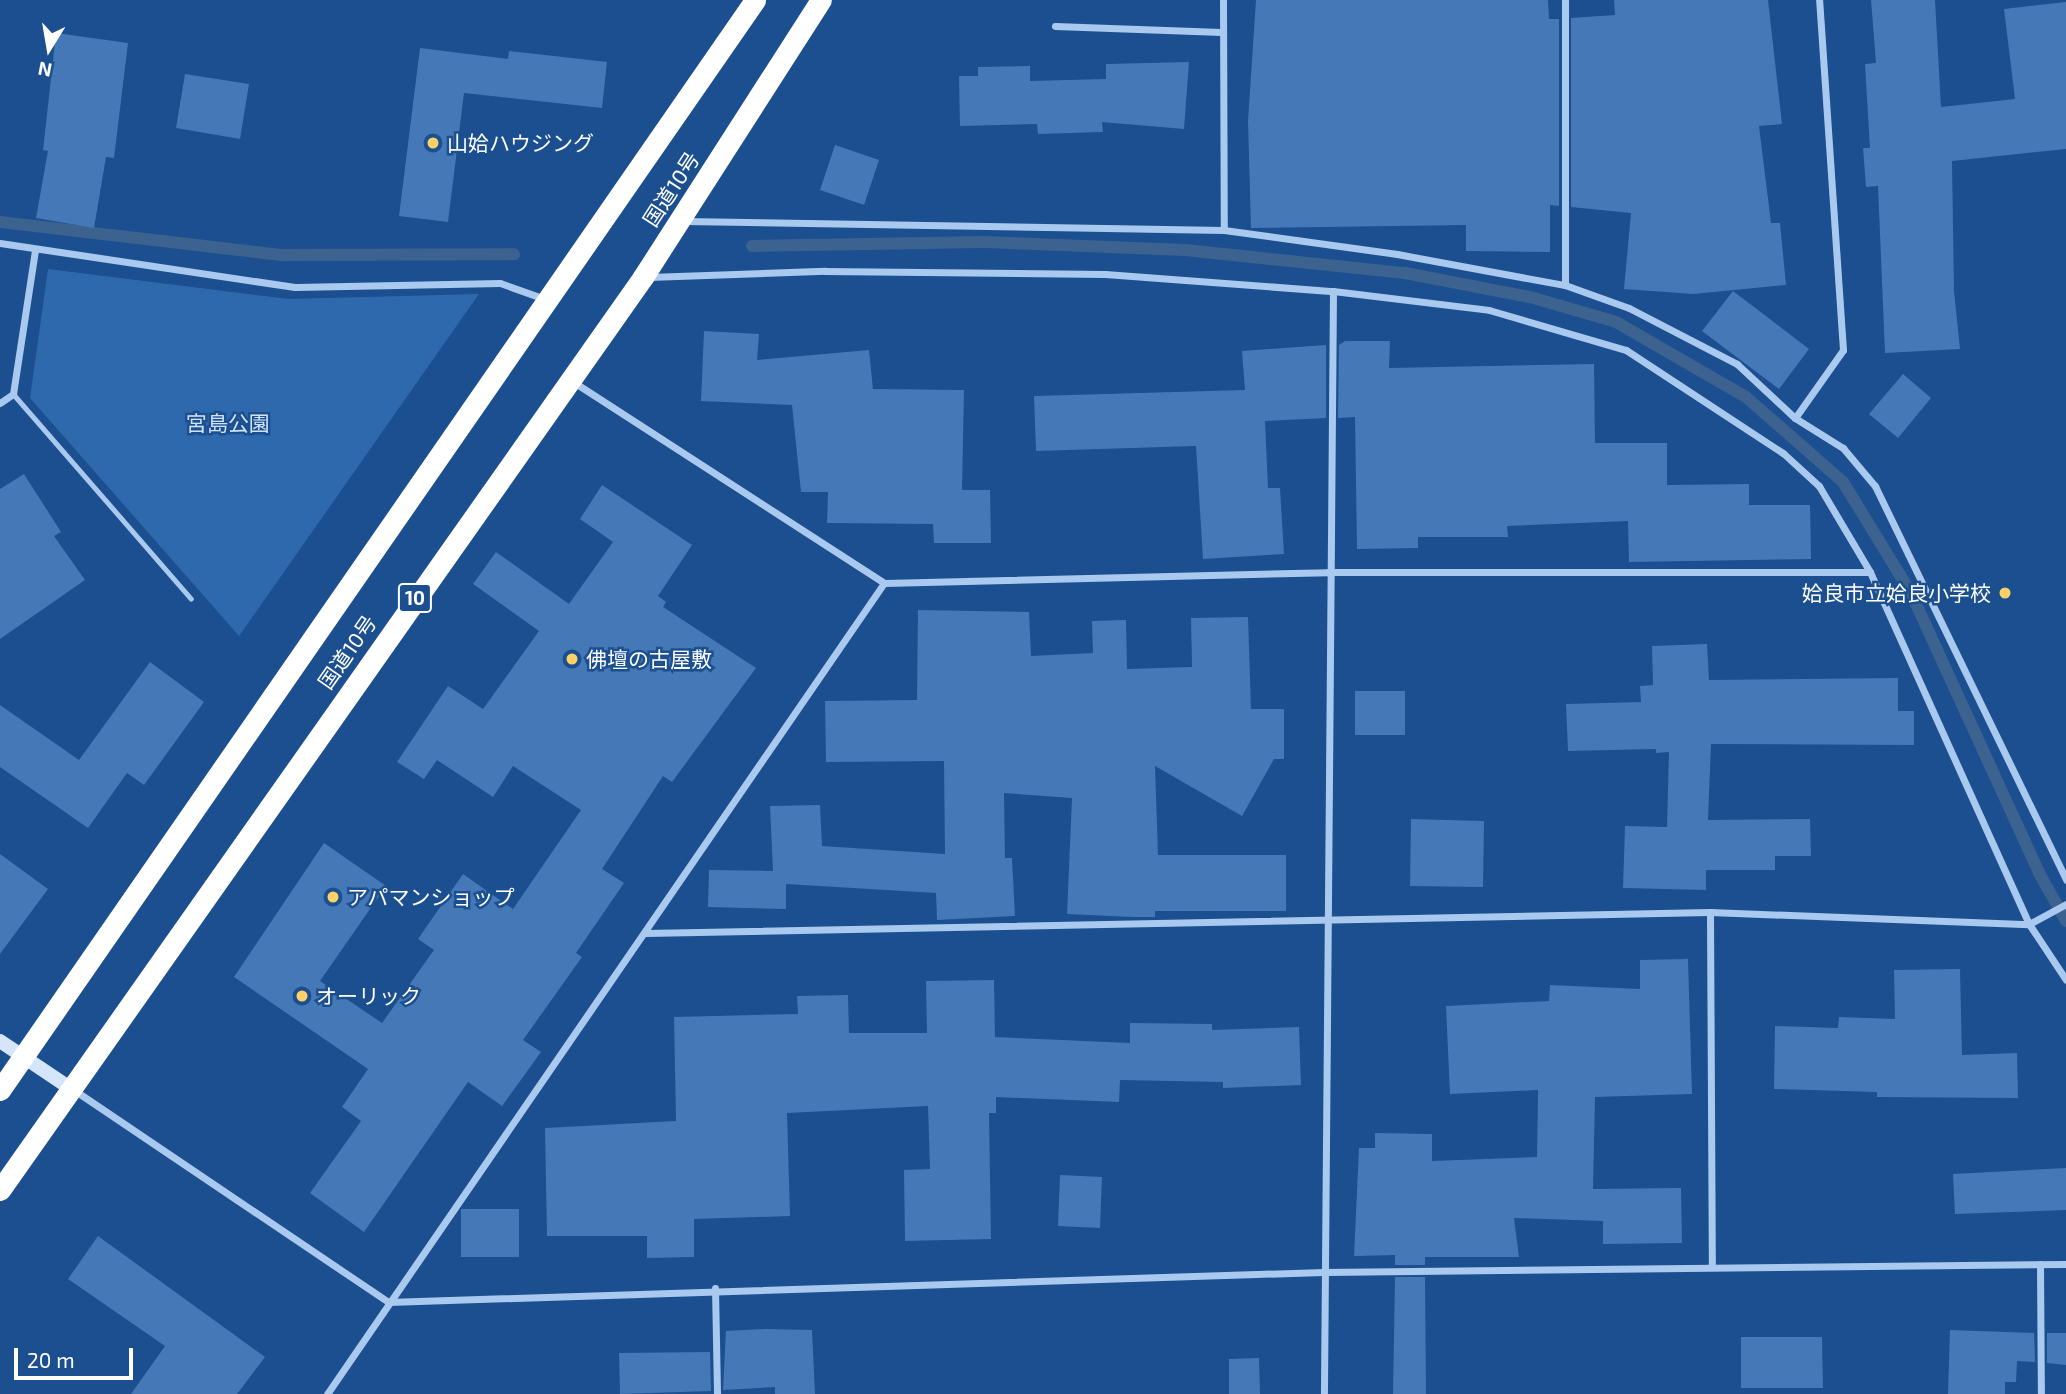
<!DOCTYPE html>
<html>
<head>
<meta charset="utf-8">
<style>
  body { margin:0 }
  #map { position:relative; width:2066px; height:1394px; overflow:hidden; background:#1b4f8f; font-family:"Exo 2","Noto Sans JP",sans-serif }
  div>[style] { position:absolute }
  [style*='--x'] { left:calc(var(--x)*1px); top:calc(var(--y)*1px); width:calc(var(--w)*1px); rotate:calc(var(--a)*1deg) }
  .green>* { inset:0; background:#2e69ad }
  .stream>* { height:12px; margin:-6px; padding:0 6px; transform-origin:6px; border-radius:6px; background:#3c6290 }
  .building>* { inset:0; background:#4478b7 }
  .lane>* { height:5px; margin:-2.5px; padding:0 2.5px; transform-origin:2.5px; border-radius:2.5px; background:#a9c9ee }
  .street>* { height:7px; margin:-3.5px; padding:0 3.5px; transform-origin:3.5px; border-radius:3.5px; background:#a9c9ee }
  .secondary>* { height:14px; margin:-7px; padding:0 7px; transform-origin:7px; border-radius:7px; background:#d6e6fa }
  .highway>* { height:21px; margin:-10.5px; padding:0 10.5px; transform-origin:10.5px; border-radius:10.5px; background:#fff }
  .dots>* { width:19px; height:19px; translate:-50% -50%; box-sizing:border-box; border:4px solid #1b4f8f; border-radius:50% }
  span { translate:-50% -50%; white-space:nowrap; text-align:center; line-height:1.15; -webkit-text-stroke:5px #1b4f8f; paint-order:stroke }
  .shield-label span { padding:2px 5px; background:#1b4f8f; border:2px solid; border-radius:5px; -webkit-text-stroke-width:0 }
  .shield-label { font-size:19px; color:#fff; font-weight:700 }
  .poi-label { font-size:21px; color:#fff }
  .left { translate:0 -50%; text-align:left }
  .right { translate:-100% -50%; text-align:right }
  .street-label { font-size:21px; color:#fff }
  .park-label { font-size:21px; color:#cfe3fa }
  .north { position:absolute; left:14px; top:14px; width:70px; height:70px; -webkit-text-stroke:5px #1b4f8f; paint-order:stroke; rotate:191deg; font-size:19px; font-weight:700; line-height:28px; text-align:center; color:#fff }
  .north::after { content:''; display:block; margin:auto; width:24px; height:32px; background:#fff; clip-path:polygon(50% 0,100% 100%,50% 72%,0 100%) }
  .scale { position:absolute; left:14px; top:1348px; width:119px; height:32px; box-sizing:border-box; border:4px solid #fff; border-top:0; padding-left:9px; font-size:21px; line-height:24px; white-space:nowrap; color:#fff; -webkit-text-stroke:5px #1b4f8f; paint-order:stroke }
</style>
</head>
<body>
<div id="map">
  <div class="green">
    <div style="clip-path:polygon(48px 269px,289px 299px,479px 294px,239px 636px,30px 398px)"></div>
  </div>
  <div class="stream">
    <div style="--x:0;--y:222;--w:282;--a:6.7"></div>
    <div style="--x:280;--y:255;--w:234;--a:-0.2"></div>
    <div style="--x:752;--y:246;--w:232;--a:-1"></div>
    <div style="--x:984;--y:242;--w:201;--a:2.3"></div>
    <div style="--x:1185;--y:250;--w:221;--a:6"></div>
    <div style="--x:1405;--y:273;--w:127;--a:10.9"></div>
    <div style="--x:1530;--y:297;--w:90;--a:16.2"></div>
    <div style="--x:1616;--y:322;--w:150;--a:30"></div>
    <div style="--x:1746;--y:397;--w:129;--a:41.2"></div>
    <div style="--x:1843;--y:482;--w:130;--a:58.5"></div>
    <div style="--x:1911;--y:593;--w:308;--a:65.4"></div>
    <div style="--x:2039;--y:873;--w:55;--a:60.6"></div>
  </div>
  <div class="building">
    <div style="clip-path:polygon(1256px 0,1548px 0,1549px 19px,1559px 19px,1559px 206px,1550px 205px,1550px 252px,1466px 251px,1466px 225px,1251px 228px,1248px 121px)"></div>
    <div style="clip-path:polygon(1614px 0,1768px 0,1782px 124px,1759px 126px,1771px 223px,1780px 223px,1786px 285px,1693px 294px,1624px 289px,1631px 213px,1571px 207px,1571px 18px,1615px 15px)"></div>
    <div style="clip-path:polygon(1871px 0,1935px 0,1941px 107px,2015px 99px,2004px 9px,2066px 2px,2066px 149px,1952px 161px,1954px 291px,1960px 349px,1885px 353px,1878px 186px,1866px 187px,1863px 148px,1870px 148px,1865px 64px,1876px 63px)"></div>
    <div style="clip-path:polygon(56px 33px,128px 43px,114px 158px,106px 157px,94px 228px,36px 218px,48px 151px,43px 150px)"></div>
    <div style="clip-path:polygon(420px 48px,508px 59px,509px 51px,607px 62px,602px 108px,464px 93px,448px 222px,399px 216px)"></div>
    <div style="clip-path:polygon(1189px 62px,1184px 129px,1102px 122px,1103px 132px,1038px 134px,1037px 124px,960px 126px,959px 76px,978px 76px,978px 67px,1030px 66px,1030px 81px,1106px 79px,1106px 64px)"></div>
    <div style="clip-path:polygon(185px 74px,249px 84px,240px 139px,176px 128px)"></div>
    <div style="clip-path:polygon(835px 145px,879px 160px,864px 205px,820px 190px)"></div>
    <div style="clip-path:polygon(1733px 291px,1809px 349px,1779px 389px,1702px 331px)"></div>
    <div style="clip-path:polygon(704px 331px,759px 334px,757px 360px,869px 350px,873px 389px,964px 390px,962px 490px,990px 490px,991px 543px,934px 543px,933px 524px,827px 523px,828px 492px,801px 492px,792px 405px,701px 401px)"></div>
    <div style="clip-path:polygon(1345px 341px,1390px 341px,1389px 368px,1594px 364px,1595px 443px,1667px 443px,1667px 485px,1749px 484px,1749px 505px,1810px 505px,1811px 559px,1629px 562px,1628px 521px,1507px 526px,1508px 537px,1418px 537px,1418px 548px,1357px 549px,1355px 417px,1338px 418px,1339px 345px)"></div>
    <div style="clip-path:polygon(1326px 345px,1326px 418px,1265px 421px,1268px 488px,1280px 488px,1284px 554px,1203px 559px,1196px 446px,1036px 451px,1034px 396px,1245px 390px,1242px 351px)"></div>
    <div style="clip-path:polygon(1903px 374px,1931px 398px,1898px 438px,1869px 414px)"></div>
    <div style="clip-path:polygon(24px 474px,61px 532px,54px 536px,85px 580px,0 639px,0 489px)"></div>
    <div style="clip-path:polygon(602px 485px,692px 545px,658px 596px,666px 602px,663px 607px,756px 668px,672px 782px,663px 776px,602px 869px,624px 883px,576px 953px,582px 957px,523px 1040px,541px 1052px,502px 1106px,468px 1082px,364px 1232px,310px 1193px,361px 1121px,342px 1107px,368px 1069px,234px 977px,324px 843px,386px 886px,320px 981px,382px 1023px,434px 950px,418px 939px,463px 874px,513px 909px,581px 810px,513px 766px,493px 797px,437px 760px,424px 779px,397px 762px,448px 686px,483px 709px,539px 631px,473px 584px,496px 552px,569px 604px,613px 542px,580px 519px)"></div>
    <div style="clip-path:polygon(918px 610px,1029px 612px,1031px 656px,1093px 653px,1092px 621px,1126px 620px,1127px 669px,1192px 667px,1191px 618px,1248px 617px,1251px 709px,1284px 709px,1284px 759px,1274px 759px,1242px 816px,1155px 766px,1158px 855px,1286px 855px,1286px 911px,1155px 911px,1155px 917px,1132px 917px,1067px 914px,1072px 798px,1004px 793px,1005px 858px,1012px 858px,1015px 916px,937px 920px,936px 893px,786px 884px,786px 909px,708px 907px,709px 870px,773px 871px,770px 806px,820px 805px,822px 846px,945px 854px,944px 761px,826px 762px,825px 701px,917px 700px)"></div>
    <div style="clip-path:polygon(1707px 644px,1709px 680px,1898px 678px,1898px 711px,1914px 711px,1914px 745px,1711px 744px,1708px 820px,1810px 819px,1811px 856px,1775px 856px,1775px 870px,1706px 870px,1706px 890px,1623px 888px,1625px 826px,1667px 827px,1669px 752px,1656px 753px,1656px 749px,1568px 751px,1566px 704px,1641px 702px,1640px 686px,1653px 685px,1652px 646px)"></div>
    <div style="clip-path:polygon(150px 662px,204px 702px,144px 785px,127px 773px,88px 828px,0 767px,0 705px,79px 760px)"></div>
    <div style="clip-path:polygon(1355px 691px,1405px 691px,1405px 735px,1355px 735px)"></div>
    <div style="clip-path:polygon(1411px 819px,1484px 821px,1483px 887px,1410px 886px)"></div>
    <div style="clip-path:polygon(0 854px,48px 889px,0 954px)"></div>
    <div style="clip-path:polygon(1688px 959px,1692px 1094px,1595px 1097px,1593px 1189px,1681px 1188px,1682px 1243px,1603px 1244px,1603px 1221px,1514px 1218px,1519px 1257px,1425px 1257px,1425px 1265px,1395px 1265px,1395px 1255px,1354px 1256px,1359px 1148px,1375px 1148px,1375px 1133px,1432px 1134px,1432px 1161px,1537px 1157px,1538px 1090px,1450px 1094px,1446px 1006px,1549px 1001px,1550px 985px,1640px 989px,1640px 960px)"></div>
    <div style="clip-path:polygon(1960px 969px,1962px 1055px,2017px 1053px,2018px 1098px,1877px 1097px,1877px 1092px,1774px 1089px,1775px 1026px,1838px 1028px,1839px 1017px,1895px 1019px,1894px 970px)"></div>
    <div style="clip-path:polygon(994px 980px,995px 1037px,1130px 1043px,1130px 1023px,1212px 1024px,1212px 1030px,1299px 1027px,1301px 1085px,1223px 1088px,1223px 1082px,1120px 1080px,1119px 1102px,996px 1097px,996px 1113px,989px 1113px,991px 1239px,905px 1241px,904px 1170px,930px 1169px,928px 1106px,787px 1113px,790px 1216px,694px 1219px,694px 1257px,647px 1258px,647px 1236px,547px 1236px,545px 1128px,676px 1121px,674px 1017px,798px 1014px,797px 996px,848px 995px,849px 1033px,927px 1033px,926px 981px)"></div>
    <div style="clip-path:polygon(2066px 1168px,2066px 1210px,1955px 1214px,1953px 1174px)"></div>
    <div style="clip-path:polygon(1060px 1175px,1102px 1177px,1100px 1228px,1058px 1226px)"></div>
    <div style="clip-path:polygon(461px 1209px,519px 1209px,519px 1257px,461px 1257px)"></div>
    <div style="clip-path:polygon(98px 1236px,265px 1357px,237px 1394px,131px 1394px,165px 1346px,68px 1279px)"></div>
    <div style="clip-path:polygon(1395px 1277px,1425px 1277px,1426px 1394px,1393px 1394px)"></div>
    <div style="clip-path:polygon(766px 1329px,812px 1330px,815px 1394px,775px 1394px,775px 1387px,723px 1390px,726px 1331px)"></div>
    <div style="clip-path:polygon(1950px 1330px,2034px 1333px,2035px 1362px,2017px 1361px,2016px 1382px,2005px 1382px,2005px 1394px,1948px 1394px)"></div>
    <div style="clip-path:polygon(2047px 1333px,2066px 1333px,2066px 1365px,2047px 1363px)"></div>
    <div style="clip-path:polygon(1741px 1337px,1822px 1337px,1823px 1388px,1741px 1388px)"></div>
    <div style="clip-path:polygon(710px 1352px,711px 1391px,620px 1394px,619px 1353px)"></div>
    <div style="clip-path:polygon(1259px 1358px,1260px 1394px,1229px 1394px,1229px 1359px)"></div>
  </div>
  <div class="lane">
    <div style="--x:13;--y:394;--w:271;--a:49"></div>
  </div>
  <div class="street">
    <div style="--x:1223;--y:0;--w:230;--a:89.8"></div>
    <div style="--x:1055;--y:26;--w:166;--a:2.1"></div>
    <div style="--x:683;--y:221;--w:541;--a:0.95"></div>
    <div style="--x:1224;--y:230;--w:175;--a:7.9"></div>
    <div style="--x:1397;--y:254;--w:171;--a:10.5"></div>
    <div style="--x:1565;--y:285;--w:68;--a:19.8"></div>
    <div style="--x:1629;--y:308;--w:122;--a:27.4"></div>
    <div style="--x:1737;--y:364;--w:79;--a:43"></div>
    <div style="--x:1795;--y:418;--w:57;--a:32"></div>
    <div style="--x:1843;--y:448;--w:50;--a:49.9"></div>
    <div style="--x:1875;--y:486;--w:438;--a:64.1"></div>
    <div style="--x:0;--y:243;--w:298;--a:8.5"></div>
    <div style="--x:295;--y:287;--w:205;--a:-1.1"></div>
    <div style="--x:500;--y:283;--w:48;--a:19.6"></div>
    <div style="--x:649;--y:277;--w:176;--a:-2"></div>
    <div style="--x:825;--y:271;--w:280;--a:0.6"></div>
    <div style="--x:1105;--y:274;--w:229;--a:4.3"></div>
    <div style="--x:1333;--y:291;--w:1103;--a:90.47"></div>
    <div style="--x:1565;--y:285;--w:285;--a:-90"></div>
    <div style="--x:1333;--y:291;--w:157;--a:6.9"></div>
    <div style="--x:1489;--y:310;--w:143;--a:16.3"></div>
    <div style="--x:1626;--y:350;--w:188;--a:33.3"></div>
    <div style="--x:1783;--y:453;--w:49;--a:42.5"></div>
    <div style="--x:1819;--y:486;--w:100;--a:59.3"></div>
    <div style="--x:1870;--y:572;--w:386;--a:65.7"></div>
    <div style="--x:2029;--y:924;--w:67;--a:56.5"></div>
    <div style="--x:572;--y:381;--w:372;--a:32.9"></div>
    <div style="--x:884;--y:583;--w:444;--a:-1.4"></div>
    <div style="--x:1328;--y:572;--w:542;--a:0"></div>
    <div style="--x:0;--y:403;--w:16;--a:-35"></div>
    <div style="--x:13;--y:394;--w:146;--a:-81.3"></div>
    <div style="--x:1795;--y:418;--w:83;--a:-54.8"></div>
    <div style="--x:1843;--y:350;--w:351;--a:-93.9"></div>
    <div style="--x:1710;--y:912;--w:354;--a:89.7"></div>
    <div style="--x:646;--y:933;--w:1064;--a:-1.13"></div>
    <div style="--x:1710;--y:912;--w:319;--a:2.2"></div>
    <div style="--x:2029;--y:924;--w:42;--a:-28.4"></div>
    <div style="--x:74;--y:1090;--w:379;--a:34"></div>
    <div style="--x:388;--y:1302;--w:936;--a:-1.84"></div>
    <div style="--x:1324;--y:1272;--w:742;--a:-0.62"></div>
    <div style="--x:2040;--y:1264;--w:130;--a:89.6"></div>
    <div style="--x:715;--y:1288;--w:106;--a:88.9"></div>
    <div style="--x:327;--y:1394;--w:984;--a:-55.52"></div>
  </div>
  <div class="secondary">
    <div style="--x:0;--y:1041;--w:84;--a:33.9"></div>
  </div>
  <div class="highway">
    <div style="--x:0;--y:1090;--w:1326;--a:-55.29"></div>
    <div style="--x:0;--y:1190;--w:1117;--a:-54.84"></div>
    <div style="--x:643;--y:277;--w:329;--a:-57.3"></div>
  </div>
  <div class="dots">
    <div style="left:433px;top:143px;background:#ffd166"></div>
    <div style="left:2005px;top:593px;background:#ffd166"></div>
    <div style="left:572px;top:659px;background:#ffd166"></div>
    <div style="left:333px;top:897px;background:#ffd166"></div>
    <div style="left:302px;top:996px;background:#ffd166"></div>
  </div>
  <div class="shield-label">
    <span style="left:415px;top:598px">10</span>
  </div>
  <div class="poi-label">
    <span class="left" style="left:447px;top:143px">山姶ハウジング</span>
    <span class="right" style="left:1991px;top:593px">姶良市立姶良小学校</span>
    <span class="left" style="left:586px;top:659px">佛壇の古屋敷</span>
    <span class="left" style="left:347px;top:897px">アパマンショップ</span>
    <span class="left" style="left:316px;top:996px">オーリック</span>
  </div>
  <div class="street-label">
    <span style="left:671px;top:189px;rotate:-57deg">国道10号</span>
    <span style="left:347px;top:652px;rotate:-55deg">国道10号</span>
  </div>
  <div class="park-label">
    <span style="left:228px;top:423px">宮島公園</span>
  </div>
  <div class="north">N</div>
  <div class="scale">20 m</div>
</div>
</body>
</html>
